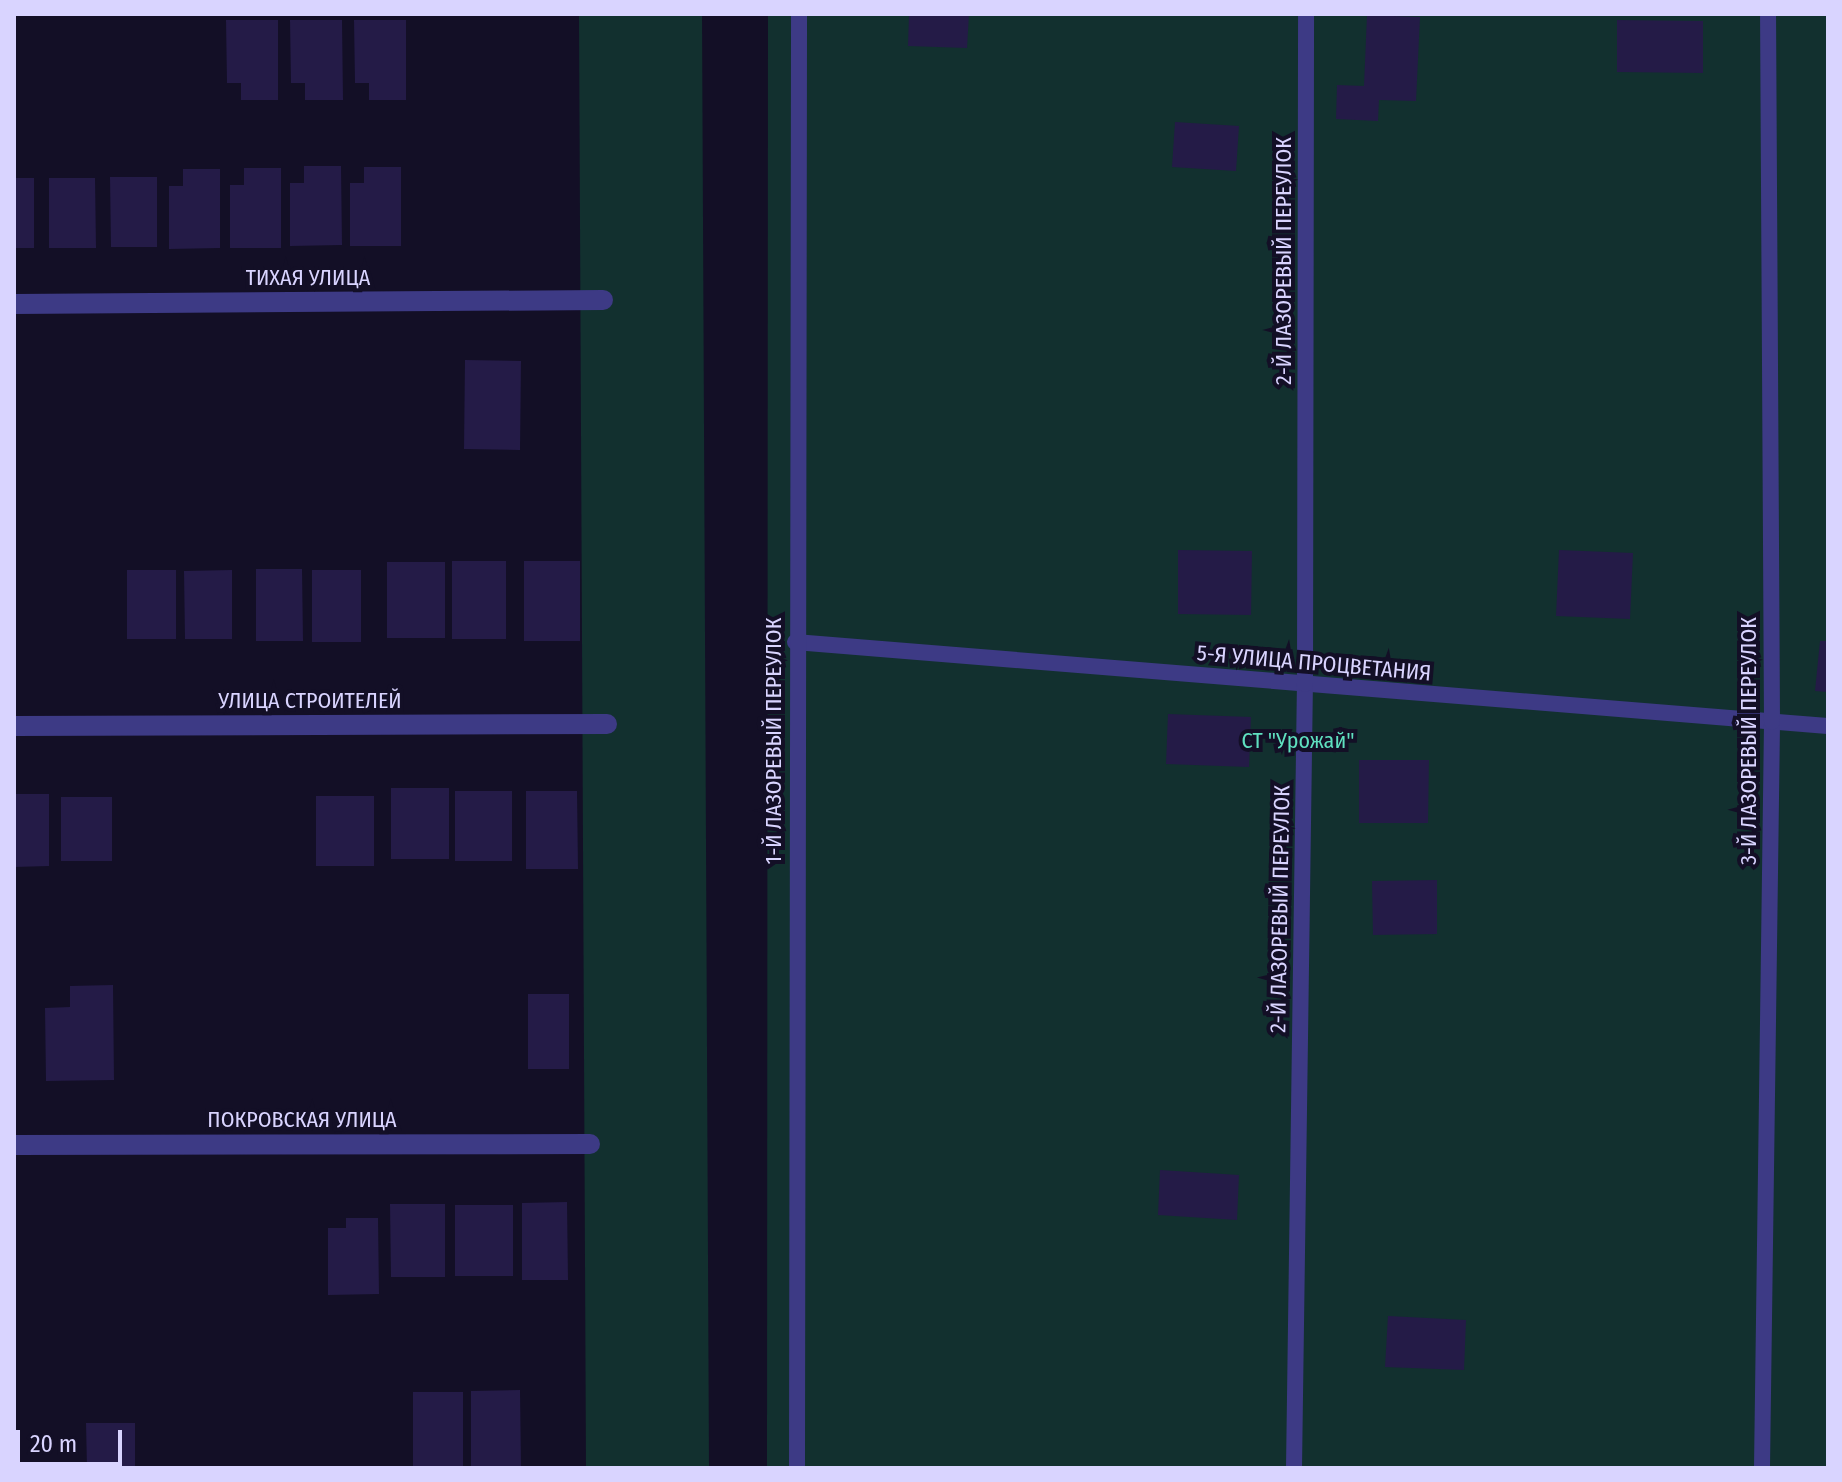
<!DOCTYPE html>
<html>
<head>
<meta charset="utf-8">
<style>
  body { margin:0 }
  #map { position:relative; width:1842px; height:1482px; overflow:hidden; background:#130f26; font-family:"Fira Sans Condensed",sans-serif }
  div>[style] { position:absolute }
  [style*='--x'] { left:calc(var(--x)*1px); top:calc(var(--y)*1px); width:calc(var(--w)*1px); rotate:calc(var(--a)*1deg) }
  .green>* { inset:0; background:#12302f }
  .building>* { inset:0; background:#241b47 }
  .service>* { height:16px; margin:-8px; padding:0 8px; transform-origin:8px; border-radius:8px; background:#3d3a85 }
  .minor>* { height:20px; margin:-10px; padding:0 10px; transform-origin:10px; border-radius:10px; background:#3d3a85 }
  span { translate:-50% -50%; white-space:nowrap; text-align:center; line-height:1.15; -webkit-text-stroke:8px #130f26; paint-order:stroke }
  .street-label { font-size:22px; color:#d9d4ff }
  .park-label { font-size:22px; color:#5fe0c0 }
  .frame { position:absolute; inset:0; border:16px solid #d9d4ff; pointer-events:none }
  .scale { position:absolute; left:16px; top:1430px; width:106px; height:36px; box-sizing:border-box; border:4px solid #d9d4ff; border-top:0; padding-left:10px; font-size:24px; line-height:28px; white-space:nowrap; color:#d9d4ff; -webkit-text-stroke:6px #130f26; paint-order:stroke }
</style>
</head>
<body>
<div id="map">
  <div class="green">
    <div style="clip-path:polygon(579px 14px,702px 14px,709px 1468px,586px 1468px)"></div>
    <div style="clip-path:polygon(768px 14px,1828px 14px,1828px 1468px,767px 1468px)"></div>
  </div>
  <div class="building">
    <div style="clip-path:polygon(909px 14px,969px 14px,967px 48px,908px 46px)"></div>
    <div style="clip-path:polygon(1367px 15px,1420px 17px,1416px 101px,1379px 100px,1378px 121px,1336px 119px,1337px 85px,1364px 86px)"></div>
    <div style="clip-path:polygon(226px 20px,278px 20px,278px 100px,241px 100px,241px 83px,227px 83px)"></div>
    <div style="clip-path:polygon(290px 20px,342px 20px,343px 100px,305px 100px,305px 83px,291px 83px)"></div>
    <div style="clip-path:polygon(354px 20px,406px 20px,406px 100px,369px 100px,369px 83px,355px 83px)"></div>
    <div style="clip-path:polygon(1617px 20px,1703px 21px,1703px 73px,1617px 72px)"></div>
    <div style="clip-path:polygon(1175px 122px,1239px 126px,1236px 171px,1172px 167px)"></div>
    <div style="clip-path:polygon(304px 166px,341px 166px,342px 245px,290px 246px,290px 183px,304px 183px)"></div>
    <div style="clip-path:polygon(364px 167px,401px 167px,401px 246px,350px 246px,350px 183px,364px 183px)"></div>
    <div style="clip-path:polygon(244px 168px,281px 168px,281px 248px,230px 248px,230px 185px,244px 185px)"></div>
    <div style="clip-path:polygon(183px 169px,220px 169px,220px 248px,169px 249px,169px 186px,183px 186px)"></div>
    <div style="clip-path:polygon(110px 177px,157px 177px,157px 247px,111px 247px)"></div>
    <div style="clip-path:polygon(14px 178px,34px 178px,34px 248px,14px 248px)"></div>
    <div style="clip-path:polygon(49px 178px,95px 178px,96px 248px,49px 248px)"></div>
    <div style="clip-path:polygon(465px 360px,521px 361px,520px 450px,464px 449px)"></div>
    <div style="clip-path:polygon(1178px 550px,1252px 551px,1251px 615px,1178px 614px)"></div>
    <div style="clip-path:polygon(1559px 550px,1633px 553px,1630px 619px,1556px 616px)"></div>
    <div style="clip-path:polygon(452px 561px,506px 561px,506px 639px,452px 639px)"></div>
    <div style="clip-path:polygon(524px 561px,580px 561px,580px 641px,524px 641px)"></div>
    <div style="clip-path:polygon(387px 562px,445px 562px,445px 638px,387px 638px)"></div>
    <div style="clip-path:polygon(256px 569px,302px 569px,303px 641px,256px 641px)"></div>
    <div style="clip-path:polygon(127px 570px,176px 570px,176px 639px,127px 639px)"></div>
    <div style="clip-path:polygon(232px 570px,232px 639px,185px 639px,184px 571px)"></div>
    <div style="clip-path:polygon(312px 570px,361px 570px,361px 642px,312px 642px)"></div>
    <div style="clip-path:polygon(1820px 641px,1828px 641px,1828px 692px,1815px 691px)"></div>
    <div style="clip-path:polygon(1168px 714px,1251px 717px,1249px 767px,1166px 764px)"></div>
    <div style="clip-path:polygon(1359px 760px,1429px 760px,1428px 823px,1359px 823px)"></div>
    <div style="clip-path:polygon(391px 788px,449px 788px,449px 859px,391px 859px)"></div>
    <div style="clip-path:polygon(455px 791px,512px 791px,512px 861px,455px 861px)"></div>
    <div style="clip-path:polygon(526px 791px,577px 791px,578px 869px,526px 869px)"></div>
    <div style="clip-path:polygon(14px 794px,49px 794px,49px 866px,14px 867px)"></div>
    <div style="clip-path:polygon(316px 796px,374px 796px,374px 866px,316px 866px)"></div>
    <div style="clip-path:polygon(61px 797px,112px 797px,112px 861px,61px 861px)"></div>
    <div style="clip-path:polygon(1437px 880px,1437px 934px,1373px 935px,1372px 881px)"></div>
    <div style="clip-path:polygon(113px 985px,114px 1080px,46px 1081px,45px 1008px,70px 1007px,70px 986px)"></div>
    <div style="clip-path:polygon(528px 994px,569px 994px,569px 1069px,528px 1069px)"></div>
    <div style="clip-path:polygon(1160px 1170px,1239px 1175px,1237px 1220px,1158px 1215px)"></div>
    <div style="clip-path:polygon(567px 1202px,568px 1280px,522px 1280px,522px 1203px)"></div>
    <div style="clip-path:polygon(390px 1204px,445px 1204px,445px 1277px,391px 1277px)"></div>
    <div style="clip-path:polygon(455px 1205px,513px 1205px,513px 1276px,455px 1276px)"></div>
    <div style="clip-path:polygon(346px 1218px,378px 1218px,379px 1294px,328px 1295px,328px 1228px,346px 1228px)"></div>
    <div style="clip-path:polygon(1388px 1316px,1466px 1320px,1464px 1370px,1385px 1367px)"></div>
    <div style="clip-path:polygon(520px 1390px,521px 1468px,471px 1468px,471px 1391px)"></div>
    <div style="clip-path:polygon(413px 1392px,463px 1392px,463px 1468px,413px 1468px)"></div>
    <div style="clip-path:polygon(86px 1423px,135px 1423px,135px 1468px,87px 1468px)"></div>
  </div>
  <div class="service">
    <div style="--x:795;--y:642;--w:1036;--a:4.65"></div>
    <div style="--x:797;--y:1468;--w:1454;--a:-89.92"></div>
    <div style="--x:1294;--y:1468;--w:784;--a:-89.2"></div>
    <div style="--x:1305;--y:684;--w:670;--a:-89.91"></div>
    <div style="--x:1762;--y:1468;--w:746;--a:-89.23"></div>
    <div style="--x:1772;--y:722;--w:708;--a:-90.32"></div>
  </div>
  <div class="minor">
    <div style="--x:14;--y:304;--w:589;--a:-0.39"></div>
    <div style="--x:14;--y:726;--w:593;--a:-0.19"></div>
    <div style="--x:14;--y:1145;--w:576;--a:-0.1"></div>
  </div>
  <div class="street-label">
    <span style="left:1284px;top:261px;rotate:-90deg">2-Й ЛАЗОРЕВЫЙ ПЕРЕУЛОК</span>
    <span style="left:308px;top:278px">ТИХАЯ УЛИЦА</span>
    <span style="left:1314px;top:663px;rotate:5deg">5-Я УЛИЦА ПРОЦВЕТАНИЯ</span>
    <span style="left:310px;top:701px">УЛИЦА СТРОИТЕЛЕЙ</span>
    <span style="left:774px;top:741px;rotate:-90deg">1-Й ЛАЗОРЕВЫЙ ПЕРЕУЛОК</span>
    <span style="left:1749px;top:741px;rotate:-90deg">3-Й ЛАЗОРЕВЫЙ ПЕРЕУЛОК</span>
    <span style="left:1280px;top:909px;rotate:-89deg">2-Й ЛАЗОРЕВЫЙ ПЕРЕУЛОК</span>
    <span style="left:302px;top:1120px">ПОКРОВСКАЯ УЛИЦА</span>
  </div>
  <div class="park-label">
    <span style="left:1298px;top:741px">СТ "Урожай"</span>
  </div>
  <div class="frame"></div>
  <div class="scale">20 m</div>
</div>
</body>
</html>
